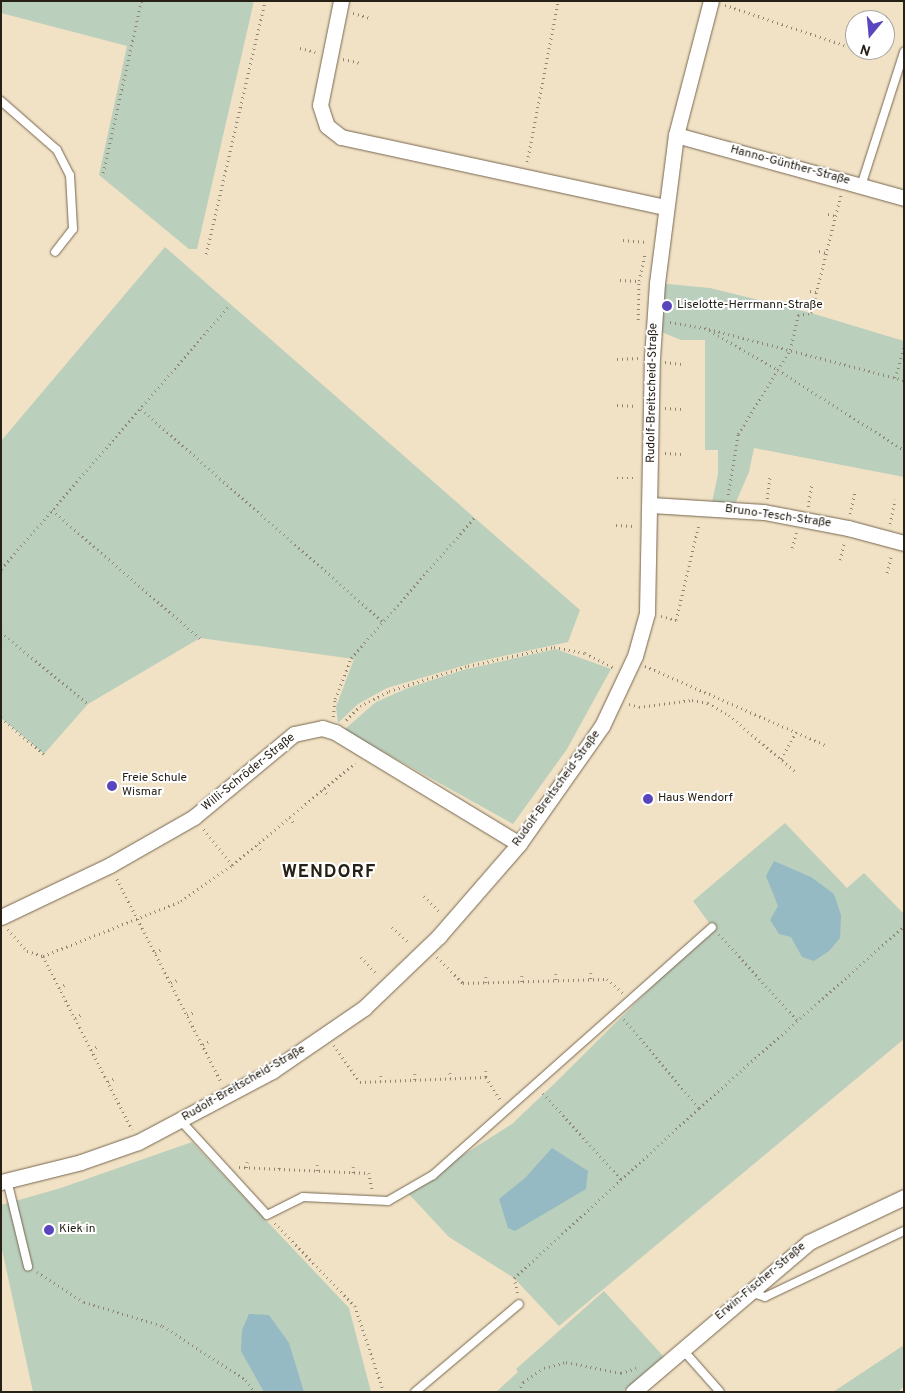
<!DOCTYPE html>
<html>
<head>
<meta charset="utf-8">
<style>
  body { margin:0 }
  #map { position:relative; width:905px; height:1393px; overflow:hidden; background:#f1e1c5; font-family:Overpass,sans-serif }
  div>[style] { position:absolute }
  [style*='--x'] { left:calc(var(--x)*1px); top:calc(var(--y)*1px); width:calc(var(--w)*1px); rotate:calc(var(--a)*1deg) }
  .green>* { inset:0; background:#bbcfbd }
  .water>* { inset:0; background:#95bac3 }
  .path>* { height:2.5px; margin-top:-1.25px; transform-origin:0; background:repeating-linear-gradient(90deg,#908572 0 1px,transparent 0 5px) }
  .roads { filter:drop-shadow(0 0 1px #76674f) drop-shadow(0 0 1px #76674f) }
  .service>* { height:8px; margin:-4px; padding:0 4px; transform-origin:4px; border-radius:4px; background:#fff }
  .minor>* { height:15px; margin:-7.5px; padding:0 7.5px; transform-origin:7.5px; border-radius:7.5px; background:#fff }
  .dots>* { width:14px; height:14px; translate:-50% -50%; box-sizing:border-box; border:2px solid #fff; border-radius:50% }
  span { translate:-50% -50%; white-space:nowrap; text-align:center; line-height:1.15; -webkit-text-stroke:4px #fff; paint-order:stroke }
  .street-label { font-size:12px; color:#262016 }
  .poi-label { font-size:12px; color:#262016 }
  .left { translate:0 -50%; text-align:left }
  .district-label { font-size:18px; color:#262016; font-weight:700; letter-spacing:1px }
  .frame { position:absolute; inset:0; border:2px solid #262016; pointer-events:none }
  .north { position:absolute; left:845px; top:10px; width:50px; height:50px; box-sizing:border-box; background:#fff; border:1px solid #a8a6a2; border-radius:50%; rotate:197deg; font-size:14px; font-weight:700; line-height:20px; text-align:center; color:#262016 }
  .north::after { content:''; display:block; margin:auto; width:18px; height:22px; background:#5945bd; clip-path:polygon(50% 0,100% 100%,50% 72%,0 100%) }
</style>
</head>
<body>
<div id="map">
  <div class="green">
    <div style="clip-path:polygon(1px 1px,254px 1px,197px 249px,189px 249px,99px 175px,127px 46px,1px 13px)"></div>
    <div style="clip-path:polygon(165px 247px,580px 610px,568px 642px,476px 662px,387px 688px,358px 704px,338px 723px,336px 707px,354px 659px,200px 638px,88px 704px,44px 754px,1px 718px,1px 441px)"></div>
    <div style="clip-path:polygon(657px 283px,710px 288px,811px 313px,904px 341px,904px 477px,754px 448px,749px 472px,733px 509px,711px 507px,718px 474px,718px 450px,705px 450px,705px 340px,681px 340px,654px 329px)"></div>
    <div style="clip-path:polygon(556px 649px,611px 669px,567px 749px,513px 824px,344px 730px,376px 702px,408px 688px,463px 670px)"></div>
    <div style="clip-path:polygon(785px 823px,847px 888px,864px 873px,904px 914px,904px 1039px,559px 1326px,514px 1278px,449px 1237px,406px 1191px,512px 1124px,555px 1083px,712px 927px,693px 901px)"></div>
    <div style="clip-path:polygon(192px 1142px,349px 1308px,371px 1392px,33px 1392px,1px 1245px,1px 1205px,61px 1188px)"></div>
    <div style="clip-path:polygon(604px 1291px,664px 1357px,622px 1392px,496px 1392px,518px 1372px,516px 1369px)"></div>
    <div style="clip-path:polygon(904px 1345px,904px 1386px,898px 1392px,833px 1392px)"></div>
  </div>
  <div class="water">
    <div style="clip-path:polygon(774px 861px,811px 877px,834px 894px,841px 915px,840px 938px,829px 951px,814px 961px,802px 957px,791px 937px,779px 934px,770px 920px,778px 906px,766px 876px)"></div>
    <div style="clip-path:polygon(552px 1148px,588px 1171px,586px 1189px,515px 1231px,508px 1228px,499px 1199px,525px 1178px)"></div>
    <div style="clip-path:polygon(249px 1314px,269px 1315px,289px 1343px,304px 1392px,264px 1392px,241px 1351px,242px 1330px)"></div>
  </div>
  <div class="path">
    <div style="--x:725;--y:5;--w:126;--a:18.6"></div>
    <div style="--x:353;--y:13;--w:19;--a:16"></div>
    <div style="--x:300;--y:48;--w:16;--a:14"></div>
    <div style="--x:343;--y:59;--w:18;--a:13"></div>
    <div style="--x:527;--y:162;--w:164;--a:-79.1"></div>
    <div style="--x:103;--y:173;--w:176;--a:-77.5"></div>
    <div style="--x:828;--y:214;--w:7;--a:16"></div>
    <div style="--x:623;--y:240;--w:24;--a:5"></div>
    <div style="--x:819;--y:251;--w:7;--a:16"></div>
    <div style="--x:206;--y:254;--w:260;--a:-76.9"></div>
    <div style="--x:620;--y:280;--w:19;--a:3"></div>
    <div style="--x:810;--y:291;--w:6;--a:9"></div>
    <div style="--x:638;--y:320;--w:39;--a:-89"></div>
    <div style="--x:639;--y:281;--w:30;--a:-78"></div>
    <div style="--x:670;--y:322;--w:36;--a:10"></div>
    <div style="--x:705;--y:328;--w:84;--a:29.9"></div>
    <div style="--x:778;--y:370;--w:149;--a:32.4"></div>
    <div style="--x:709;--y:329;--w:202;--a:14.7"></div>
    <div style="--x:617;--y:359;--w:21;--a:-3"></div>
    <div style="--x:665;--y:362;--w:16;--a:7"></div>
    <div style="--x:895;--y:378;--w:32;--a:-74"></div>
    <div style="--x:617;--y:405;--w:20;--a:3"></div>
    <div style="--x:665;--y:408;--w:16;--a:4"></div>
    <div style="--x:141;--y:409;--w:321;--a:41.3"></div>
    <div style="--x:665;--y:453;--w:16;--a:4"></div>
    <div style="--x:617;--y:478;--w:18;--a:0"></div>
    <div style="--x:728;--y:495;--w:62;--a:-80.7"></div>
    <div style="--x:738;--y:434;--w:99;--a:-58.2"></div>
    <div style="--x:790;--y:350;--w:36;--a:-77"></div>
    <div style="--x:798;--y:315;--w:13;--a:-9"></div>
    <div style="--x:811;--y:313;--w:123;--a:-75.9"></div>
    <div style="--x:767;--y:499;--w:23;--a:-83"></div>
    <div style="--x:808;--y:507;--w:24;--a:-81"></div>
    <div style="--x:52;--y:510;--w:196;--a:40.9"></div>
    <div style="--x:850;--y:514;--w:24;--a:-78"></div>
    <div style="--x:890;--y:524;--w:25;--a:-79"></div>
    <div style="--x:616;--y:525;--w:18;--a:3"></div>
    <div style="--x:792;--y:548;--w:16;--a:-75"></div>
    <div style="--x:840;--y:560;--w:18;--a:-77"></div>
    <div style="--x:1;--y:569;--w:349;--a:-49.1"></div>
    <div style="--x:887;--y:573;--w:18;--a:-77"></div>
    <div style="--x:661;--y:616;--w:16;--a:15"></div>
    <div style="--x:676;--y:620;--w:100;--a:-76.7"></div>
    <div style="--x:1;--y:632;--w:113;--a:39.6"></div>
    <div style="--x:645;--y:666;--w:199;--a:23.7"></div>
    <div style="--x:629;--y:704;--w:10;--a:17"></div>
    <div style="--x:639;--y:707;--w:53;--a:-7.5"></div>
    <div style="--x:692;--y:700;--w:16;--a:11"></div>
    <div style="--x:708;--y:703;--w:24;--a:30"></div>
    <div style="--x:729;--y:715;--w:89;--a:40.5"></div>
    <div style="--x:333;--y:717;--w:18;--a:-84"></div>
    <div style="--x:335;--y:699;--w:44;--a:-68.7"></div>
    <div style="--x:351;--y:658;--w:186;--a:-48.7"></div>
    <div style="--x:1;--y:718;--w:56;--a:39.9"></div>
    <div style="--x:346;--y:720;--w:20;--a:-45"></div>
    <div style="--x:360;--y:706;--w:33;--a:-27"></div>
    <div style="--x:389;--y:691;--w:83;--a:-17.6"></div>
    <div style="--x:468;--y:666;--w:88;--a:-12.5"></div>
    <div style="--x:554;--y:647;--w:32;--a:11"></div>
    <div style="--x:585;--y:653;--w:31;--a:27"></div>
    <div style="--x:781;--y:759;--w:31;--a:-61"></div>
    <div style="--x:323;--y:789;--w:8;--a:50"></div>
    <div style="--x:290;--y:817;--w:7;--a:56"></div>
    <div style="--x:204;--y:829;--w:46;--a:52.1"></div>
    <div style="--x:257;--y:845;--w:6;--a:51"></div>
    <div style="--x:117;--y:879;--w:227;--a:62.8"></div>
    <div style="--x:424;--y:896;--w:24;--a:45"></div>
    <div style="--x:392;--y:927;--w:23;--a:43"></div>
    <div style="--x:8;--y:929;--w:29;--a:49"></div>
    <div style="--x:27;--y:951;--w:17;--a:17"></div>
    <div style="--x:43;--y:956;--w:149;--a:-21.7"></div>
    <div style="--x:181;--y:901;--w:62;--a:-35.2"></div>
    <div style="--x:232;--y:865;--w:160;--a:-39.7"></div>
    <div style="--x:719;--y:934;--w:116;--a:47.8"></div>
    <div style="--x:155;--y:953;--w:8;--a:-30"></div>
    <div style="--x:43;--y:956;--w:195;--a:62.8"></div>
    <div style="--x:361;--y:957;--w:23;--a:47"></div>
    <div style="--x:437;--y:957;--w:37;--a:45"></div>
    <div style="--x:463;--y:983;--w:144;--a:-1.6"></div>
    <div style="--x:607;--y:979;--w:21;--a:41"></div>
    <div style="--x:591;--y:973;--w:6;--a:90"></div>
    <div style="--x:556;--y:974;--w:6;--a:90"></div>
    <div style="--x:522;--y:976;--w:6;--a:90"></div>
    <div style="--x:486;--y:977;--w:6;--a:90"></div>
    <div style="--x:171;--y:983;--w:7;--a:-27"></div>
    <div style="--x:59;--y:988;--w:8;--a:-30"></div>
    <div style="--x:187;--y:1015;--w:8;--a:-23"></div>
    <div style="--x:75;--y:1018;--w:8;--a:-30"></div>
    <div style="--x:624;--y:1019;--w:116;--a:49.9"></div>
    <div style="--x:203;--y:1045;--w:7;--a:-34"></div>
    <div style="--x:334;--y:1045;--w:45;--a:54.9"></div>
    <div style="--x:360;--y:1082;--w:126;--a:-2.3"></div>
    <div style="--x:486;--y:1077;--w:28;--a:58"></div>
    <div style="--x:91;--y:1050;--w:8;--a:-30"></div>
    <div style="--x:486;--y:1071;--w:6;--a:90"></div>
    <div style="--x:450;--y:1073;--w:5;--a:79"></div>
    <div style="--x:415;--y:1074;--w:6;--a:90"></div>
    <div style="--x:381;--y:1076;--w:5;--a:90"></div>
    <div style="--x:108;--y:1082;--w:8;--a:-30"></div>
    <div style="--x:543;--y:1093;--w:116;--a:47.8"></div>
    <div style="--x:239;--y:1167;--w:130;--a:2.6"></div>
    <div style="--x:369;--y:1173;--w:16;--a:79"></div>
    <div style="--x:246;--y:1168;--w:6;--a:-81"></div>
    <div style="--x:279;--y:1169;--w:5;--a:-90"></div>
    <div style="--x:317;--y:1171;--w:6;--a:-90"></div>
    <div style="--x:353;--y:1173;--w:6;--a:-90"></div>
    <div style="--x:275;--y:1223;--w:115;--a:46.1"></div>
    <div style="--x:355;--y:1306;--w:91;--a:71.4"></div>
    <div style="--x:37;--y:1272;--w:56;--a:32.6"></div>
    <div style="--x:84;--y:1302;--w:83;--a:16.9"></div>
    <div style="--x:163;--y:1326;--w:99;--a:33"></div>
    <div style="--x:246;--y:1380;--w:15;--a:53"></div>
    <div style="--x:517;--y:1293;--w:15;--a:-101"></div>
    <div style="--x:514;--y:1278;--w:251;--a:-42.6"></div>
    <div style="--x:699;--y:1108;--w:274;--a:-41.6"></div>
    <div style="--x:518;--y:1392;--w:11;--a:-63"></div>
    <div style="--x:523;--y:1382;--w:25;--a:-34"></div>
    <div style="--x:544;--y:1368;--w:23;--a:-15"></div>
    <div style="--x:566;--y:1362;--w:56;--a:11.3"></div>
    <div style="--x:621;--y:1373;--w:16;--a:-18"></div>
    <div style="--x:903;--y:1392;--w:1;--a:-45"></div>
  </div>
  <div class="roads">
    <div class="service">
      <div style="--x:1;--y:101;--w:74;--a:41.2"></div>
      <div style="--x:57;--y:150;--w:28;--a:63"></div>
      <div style="--x:70;--y:175;--w:54;--a:86.8"></div>
      <div style="--x:73;--y:229;--w:29;--a:128"></div>
      <div style="--x:861;--y:186;--w:141;--a:-72.2"></div>
      <div style="--x:181;--y:1121;--w:127;--a:47.5"></div>
      <div style="--x:267;--y:1215;--w:40;--a:-26.6"></div>
      <div style="--x:303;--y:1197;--w:85;--a:2.7"></div>
      <div style="--x:388;--y:1201;--w:52;--a:-30"></div>
      <div style="--x:433;--y:1175;--w:373;--a:-41.6"></div>
      <div style="--x:7;--y:1180;--w:89;--a:76.3"></div>
      <div style="--x:750;--y:1292;--w:16;--a:18"></div>
      <div style="--x:765;--y:1297;--w:154;--a:-25.4"></div>
      <div style="--x:682;--y:1349;--w:57;--a:48.5"></div>
      <div style="--x:415;--y:1392;--w:136;--a:-40.2"></div>
    </div>
    <div class="minor">
      <div style="--x:341;--y:1;--w:106;--a:101.4"></div>
      <div style="--x:320;--y:105;--w:22;--a:72"></div>
      <div style="--x:327;--y:126;--w:18;--a:38"></div>
      <div style="--x:341;--y:137;--w:332;--a:12.2"></div>
      <div style="--x:676;--y:135;--w:237;--a:15.4"></div>
      <div style="--x:651;--y:505;--w:113;--a:3.5"></div>
      <div style="--x:764;--y:512;--w:86;--a:10.8"></div>
      <div style="--x:848;--y:528;--w:58;--a:15"></div>
      <div style="--x:1;--y:917;--w:121;--a:-25.5"></div>
      <div style="--x:110;--y:865;--w:97;--a:-29.7"></div>
      <div style="--x:194;--y:817;--w:130;--a:-39.7"></div>
      <div style="--x:294;--y:734;--w:29;--a:-12"></div>
      <div style="--x:322;--y:728;--w:14;--a:17"></div>
      <div style="--x:335;--y:732;--w:215;--a:31.3"></div>
      <div style="--x:1;--y:1182;--w:82;--a:-14"></div>
      <div style="--x:81;--y:1162;--w:60;--a:-19.3"></div>
      <div style="--x:138;--y:1142;--w:152;--a:-27.9"></div>
      <div style="--x:272;--y:1071;--w:112;--a:-34.4"></div>
      <div style="--x:364;--y:1008;--w:104;--a:-43.8"></div>
      <div style="--x:439;--y:936;--w:122;--a:-49"></div>
      <div style="--x:519;--y:844;--w:144;--a:-54.9"></div>
      <div style="--x:602;--y:726;--w:77;--a:-64.8"></div>
      <div style="--x:635;--y:656;--w:45;--a:-74.4"></div>
      <div style="--x:647;--y:613;--w:255;--a:-88.9"></div>
      <div style="--x:652;--y:358;--w:75;--a:-86.2"></div>
      <div style="--x:657;--y:283;--w:149;--a:-82.7"></div>
      <div style="--x:676;--y:135;--w:138;--a:-75.4"></div>
      <div style="--x:633;--y:1392;--w:231;--a:-40.4"></div>
      <div style="--x:809;--y:1242;--w:105;--a:-25.3"></div>
    </div>
  </div>
  <div class="dots">
    <div style="left:667px;top:306px;background:#5945bd"></div>
    <div style="left:112px;top:786px;background:#5945bd"></div>
    <div style="left:648px;top:799px;background:#5945bd"></div>
    <div style="left:49px;top:1230px;background:#5945bd"></div>
  </div>
  <div class="street-label">
    <span style="left:790px;top:166px;rotate:15deg">Hanno-Günther-Straße</span>
    <span style="left:653px;top:393px;rotate:-89deg">Rudolf-Breitscheid-Straße</span>
    <span style="left:778px;top:517px;rotate:8deg">Bruno-Tesch-Straße</span>
    <span style="left:249px;top:773px;rotate:-39deg">Willi-Schröder-Straße</span>
    <span style="left:557px;top:789px;rotate:-54deg">Rudolf-Breitscheid-Straße</span>
    <span style="left:244px;top:1084px;rotate:-30deg">Rudolf-Breitscheid-Straße</span>
    <span style="left:761px;top:1282px;rotate:-40deg">Erwin-Fischer-Straße</span>
  </div>
  <div class="poi-label">
    <span class="left" style="left:677px;top:306px">Liselotte-Herrmann-Straße</span>
    <span class="left" style="left:122px;top:786px">Freie Schule<br>Wismar</span>
    <span class="left" style="left:658px;top:799px">Haus Wendorf</span>
    <span class="left" style="left:59px;top:1230px">Kiek in</span>
  </div>
  <div class="district-label">
    <span style="left:329px;top:873px">WENDORF</span>
  </div>
  <div class="frame"></div>
  <div class="north">N</div>
</div>
</body>
</html>
